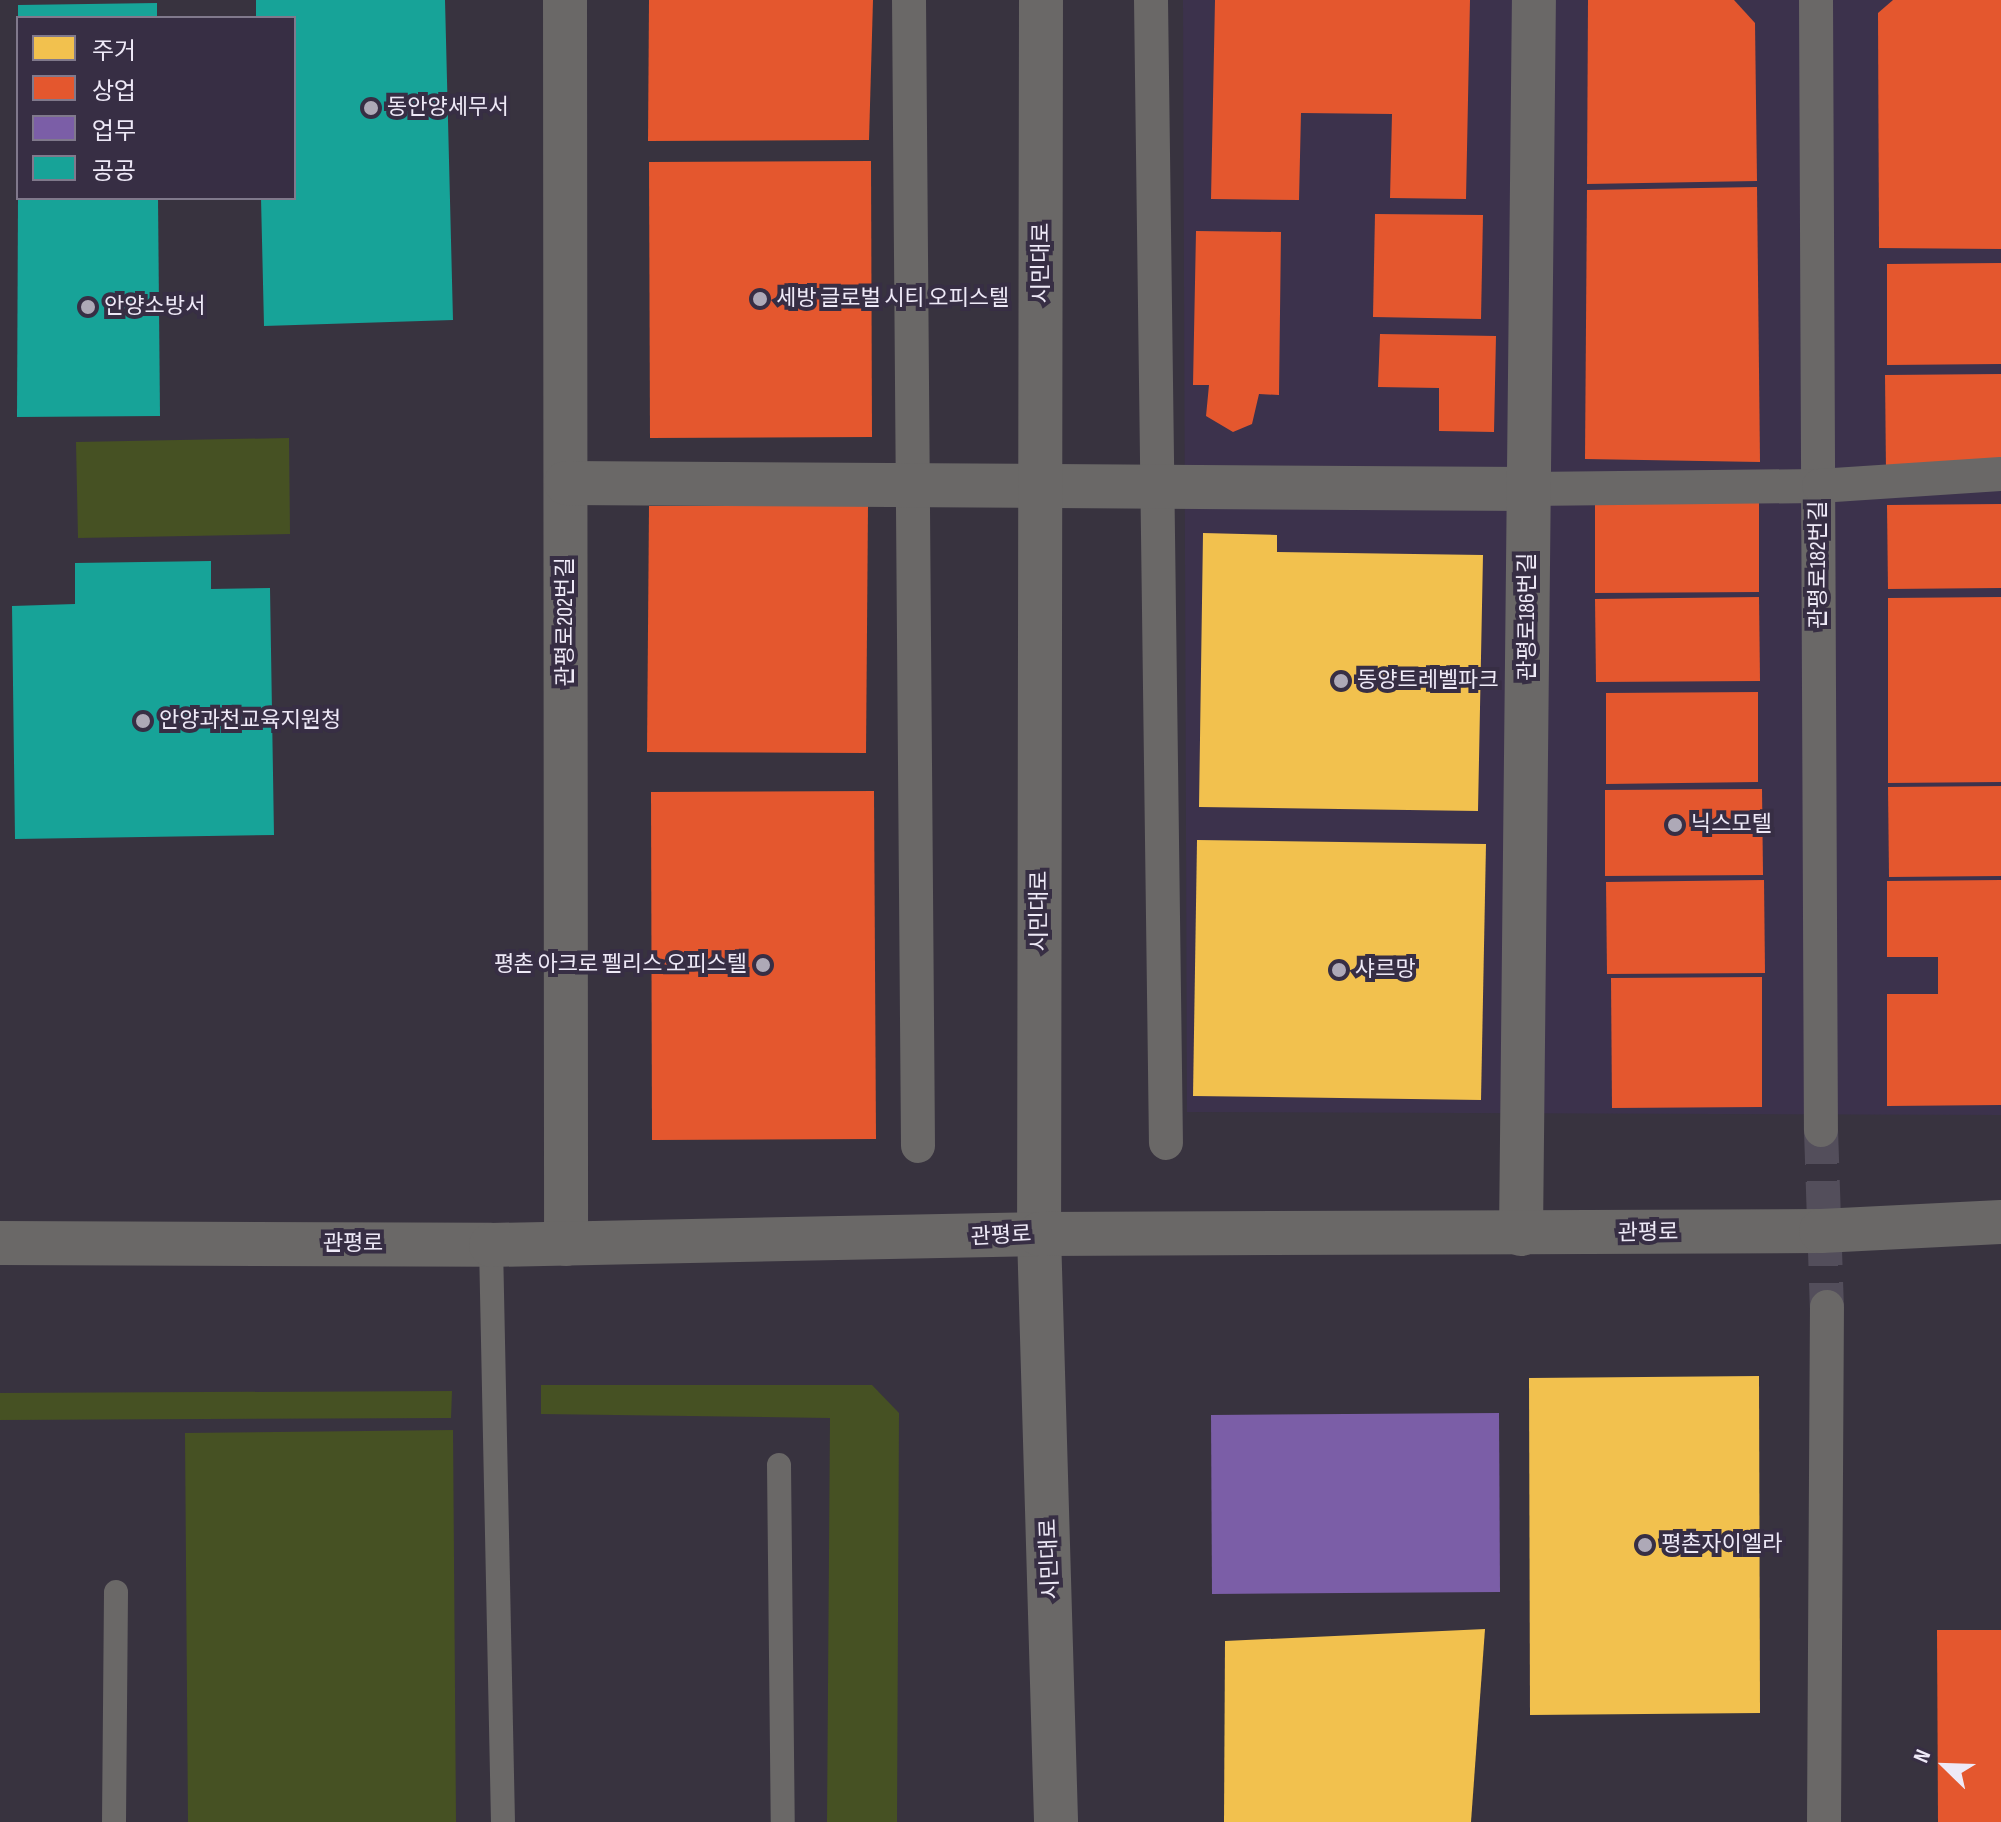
<!DOCTYPE html>
<html>
<head>
<meta charset="utf-8">
<style>
  body { margin:0 }
  #map { position:relative; width:2001px; height:1822px; overflow:hidden; background:#38333f; font-family:"Sofia Sans Condensed","Noto Sans KR",sans-serif }
  div>[style] { position:absolute }
  [style*='--x'] { left:calc(var(--x)*1px); top:calc(var(--y)*1px); width:calc(var(--w)*1px); rotate:calc(var(--a)*1deg) }
  .built>* { inset:0; background:#3c324c }
  .green>* { inset:0; background:#465123 }
  .homes>* { inset:0; background:#f2c14e }
  .shops>* { inset:0; background:#e4572e }
  .offices>* { inset:0; background:#7b5ea7 }
  .public>* { inset:0; background:#17a398 }
  .pedestrian-tunnel>* { height:34px; margin-top:-17px; transform-origin:0; background:repeating-linear-gradient(90deg,#534e5b 0 34px,transparent 0 51px) }
  .service>* { height:24px; margin:-12px; padding:0 12px; transform-origin:12px; border-radius:12px; background:#6a6867 }
  .pedestrian>* { height:34px; margin:-17px; padding:0 17px; transform-origin:17px; border-radius:17px; background:#6a6867 }
  .minor>* { height:44px; margin:-22px; padding:0 22px; transform-origin:22px; border-radius:22px; background:#6a6867 }
  .tertiary>* { height:44px; margin:-22px; padding:0 22px; transform-origin:22px; border-radius:22px; background:#6a6867 }
  .dots>* { width:22px; height:22px; translate:-50% -50%; box-sizing:border-box; border:4px solid #372e44; border-radius:50% }
  span { translate:-50% -50%; white-space:nowrap; text-align:center; line-height:1.15; -webkit-text-stroke:8px #372e44; paint-order:stroke }
  .poi-label { font-size:22px; color:#eee9f7 }
  .left { translate:0 -50%; text-align:left }
  .right { translate:-100% -50%; text-align:right }
  .street-label { font-size:22px; color:#eee9f7 }
  .legend { position:absolute; left:16px; top:16px; width:280px; height:184px; box-sizing:border-box; background:#372e44; border:2px solid #80798c; margin:0; padding:10px 14px; list-style:none; font-size:24px; color:#eee9f7 }
  .legend li { display:flex; align-items:center; gap:16px; height:40px }
  .legend b { width:40px; border:2px solid #80798c }
  .north { position:absolute; left:1905px; top:1726px; width:80px; height:80px; -webkit-text-stroke:6px #372e44; paint-order:stroke; rotate:293deg; font-size:22px; font-weight:700; line-height:32px; text-align:center; color:#eee9f7 }
  .north::after { content:''; display:block; margin:auto; width:28px; height:36px; background:#eee9f7; clip-path:polygon(50% 0,100% 100%,50% 72%,0 100%) }
</style>
</head>
<body>
<div id="map">
  <div class="built">
    <div style="clip-path:polygon(1183px 0,2001px 0,2001px 1115px,1187px 1112px)"></div>
  </div>
  <div class="green">
    <div style="clip-path:polygon(289px 438px,290px 534px,78px 538px,76px 442px)"></div>
    <div style="clip-path:polygon(541px 1385px,872px 1385px,899px 1413px,897px 1822px,827px 1822px,830px 1418px,541px 1414px)"></div>
    <div style="clip-path:polygon(452px 1391px,451px 1418px,0 1420px,0 1393px)"></div>
    <div style="clip-path:polygon(453px 1430px,456px 1822px,188px 1822px,185px 1433px)"></div>
  </div>
  <div class="homes">
    <div style="clip-path:polygon(1203px 533px,1277px 535px,1277px 552px,1483px 555px,1478px 811px,1199px 807px)"></div>
    <div style="clip-path:polygon(1197px 840px,1486px 844px,1481px 1100px,1193px 1096px)"></div>
    <div style="clip-path:polygon(1759px 1376px,1760px 1713px,1530px 1715px,1529px 1378px)"></div>
    <div style="clip-path:polygon(1485px 1629px,1471px 1822px,1224px 1822px,1225px 1641px)"></div>
  </div>
  <div class="shops">
    <div style="clip-path:polygon(649px 0,873px 0,869px 140px,648px 141px)"></div>
    <div style="clip-path:polygon(1215px 0,1470px 0,1466px 199px,1390px 198px,1392px 114px,1301px 113px,1299px 200px,1211px 199px)"></div>
    <div style="clip-path:polygon(1588px 0,1734px 0,1755px 23px,1757px 181px,1587px 184px)"></div>
    <div style="clip-path:polygon(1893px 0,2001px 0,2001px 249px,1879px 248px,1878px 13px)"></div>
    <div style="clip-path:polygon(871px 161px,872px 437px,650px 438px,649px 162px)"></div>
    <div style="clip-path:polygon(1757px 187px,1760px 462px,1585px 459px,1587px 190px)"></div>
    <div style="clip-path:polygon(1375px 214px,1483px 215px,1481px 319px,1373px 317px)"></div>
    <div style="clip-path:polygon(1196px 231px,1281px 232px,1279px 395px,1259px 394px,1252px 424px,1233px 432px,1206px 416px,1209px 385px,1193px 385px)"></div>
    <div style="clip-path:polygon(2001px 263px,2001px 364px,1887px 365px,1887px 264px)"></div>
    <div style="clip-path:polygon(1380px 334px,1496px 336px,1494px 432px,1439px 431px,1439px 388px,1378px 387px)"></div>
    <div style="clip-path:polygon(2001px 374px,2001px 472px,1886px 473px,1885px 375px)"></div>
    <div style="clip-path:polygon(1759px 501px,1759px 592px,1595px 593px,1595px 502px)"></div>
    <div style="clip-path:polygon(2001px 504px,2001px 588px,1888px 589px,1887px 505px)"></div>
    <div style="clip-path:polygon(649px 506px,868px 506px,866px 753px,647px 752px)"></div>
    <div style="clip-path:polygon(1759px 597px,1760px 681px,1596px 682px,1595px 599px)"></div>
    <div style="clip-path:polygon(2001px 597px,2001px 782px,1888px 783px,1888px 598px)"></div>
    <div style="clip-path:polygon(1758px 692px,1758px 782px,1606px 784px,1606px 693px)"></div>
    <div style="clip-path:polygon(2001px 786px,2001px 876px,1889px 877px,1888px 787px)"></div>
    <div style="clip-path:polygon(1762px 789px,1763px 875px,1605px 876px,1605px 790px)"></div>
    <div style="clip-path:polygon(874px 791px,876px 1139px,652px 1140px,651px 792px)"></div>
    <div style="clip-path:polygon(1764px 880px,1765px 973px,1607px 974px,1606px 882px)"></div>
    <div style="clip-path:polygon(2001px 880px,2001px 1105px,1887px 1106px,1887px 994px,1938px 994px,1938px 957px,1887px 957px,1887px 881px)"></div>
    <div style="clip-path:polygon(1762px 977px,1762px 1107px,1612px 1108px,1611px 978px)"></div>
    <div style="clip-path:polygon(1937px 1630px,2001px 1630px,2001px 1822px,1938px 1822px)"></div>
  </div>
  <div class="offices">
    <div style="clip-path:polygon(1499px 1413px,1500px 1592px,1212px 1594px,1211px 1415px)"></div>
  </div>
  <div class="public">
    <div style="clip-path:polygon(256px 0,445px 0,453px 320px,264px 326px,261px 198px,294px 198px,294px 18px,256px 18px)"></div>
    <div style="clip-path:polygon(157px 3px,157px 18px,18px 18px,18px 5px)"></div>
    <div style="clip-path:polygon(18px 198px,158px 198px,160px 416px,17px 417px)"></div>
    <div style="clip-path:polygon(211px 561px,211px 589px,270px 588px,274px 835px,15px 839px,12px 606px,75px 604px,75px 563px)"></div>
  </div>
  <div class="pedestrian-tunnel">
    <div style="--x:1821;--y:1130;--w:177;--a:88.1"></div>
  </div>
  <div class="service">
    <div style="--x:491;--y:1245;--w:577;--a:88.81"></div>
    <div style="--x:779;--y:1465;--w:357;--a:89.4"></div>
    <div style="--x:114;--y:1822;--w:230;--a:-89.5"></div>
  </div>
  <div class="pedestrian">
    <div style="--x:909;--y:0;--w:1146;--a:89.55"></div>
    <div style="--x:1151;--y:0;--w:1143;--a:89.25"></div>
    <div style="--x:1816;--y:0;--w:1130;--a:89.75"></div>
    <div style="--x:1528;--y:489;--w:291;--a:-0.6"></div>
    <div style="--x:1819;--y:486;--w:182;--a:-3.8"></div>
    <div style="--x:1824;--y:1822;--w:515;--a:-89.67"></div>
  </div>
  <div class="minor">
    <div style="--x:565;--y:0;--w:1244;--a:89.95"></div>
    <div style="--x:566;--y:483;--w:962;--a:0.36"></div>
    <div style="--x:1521;--y:1234;--w:1234;--a:-89.4"></div>
  </div>
  <div class="tertiary">
    <div style="--x:1041;--y:0;--w:1234;--a:90.09"></div>
    <div style="--x:1039;--y:1234;--w:588;--a:88.34"></div>
    <div style="--x:0;--y:1243;--w:491;--a:0.2"></div>
    <div style="--x:491;--y:1245;--w:548;--a:-1.15"></div>
    <div style="--x:1039;--y:1234;--w:782;--a:-0.22"></div>
    <div style="--x:1821;--y:1231;--w:180;--a:-2.9"></div>
  </div>
  <div class="dots">
    <div style="left:371px;top:108px;background:#aea9b7"></div>
    <div style="left:760px;top:299px;background:#aea9b7"></div>
    <div style="left:88px;top:307px;background:#aea9b7"></div>
    <div style="left:1341px;top:681px;background:#aea9b7"></div>
    <div style="left:143px;top:721px;background:#aea9b7"></div>
    <div style="left:1675px;top:825px;background:#aea9b7"></div>
    <div style="left:763px;top:965px;background:#aea9b7"></div>
    <div style="left:1339px;top:970px;background:#aea9b7"></div>
    <div style="left:1645px;top:1545px;background:#aea9b7"></div>
  </div>
  <div class="poi-label">
    <span class="left" style="left:387px;top:108px">동안양세무서</span>
    <span class="left" style="left:776px;top:299px">세방 글로벌 시티 오피스텔</span>
    <span class="left" style="left:104px;top:307px">안양소방서</span>
    <span class="left" style="left:1357px;top:681px">동양트레벨파크</span>
    <span class="left" style="left:159px;top:721px">안양과천교육지원청</span>
    <span class="left" style="left:1691px;top:825px">닉스모텔</span>
    <span class="right" style="left:747px;top:965px">평촌 아크로 펠리스 오피스텔</span>
    <span class="left" style="left:1355px;top:970px">샤르망</span>
    <span class="left" style="left:1661px;top:1545px">평촌자이엘라</span>
  </div>
  <div class="street-label">
    <span style="left:1042px;top:263px;rotate:-90deg">시민대로</span>
    <span style="left:1819px;top:565px;rotate:-90deg">관평로182번길</span>
    <span style="left:1528px;top:617px;rotate:-90deg">관평로186번길</span>
    <span style="left:566px;top:622px;rotate:-90deg">관평로202번길</span>
    <span style="left:1040px;top:911px;rotate:-90deg">시민대로</span>
    <span style="left:1648px;top:1233px;rotate:-1deg">관평로</span>
    <span style="left:1001px;top:1236px;rotate:-3deg">관평로</span>
    <span style="left:353px;top:1244px">관평로</span>
    <span style="left:1050px;top:1559px;rotate:-92deg">시민대로</span>
  </div>
  <ul class="legend">
  <li><b style="height:22px;background:#f2c14e"></b>주거</li>
  <li><b style="height:22px;background:#e4572e"></b>상업</li>
  <li><b style="height:22px;background:#7b5ea7"></b>업무</li>
  <li><b style="height:22px;background:#17a398"></b>공공</li>
  </ul>
  <div class="north">N</div>
</div>
</body>
</html>
